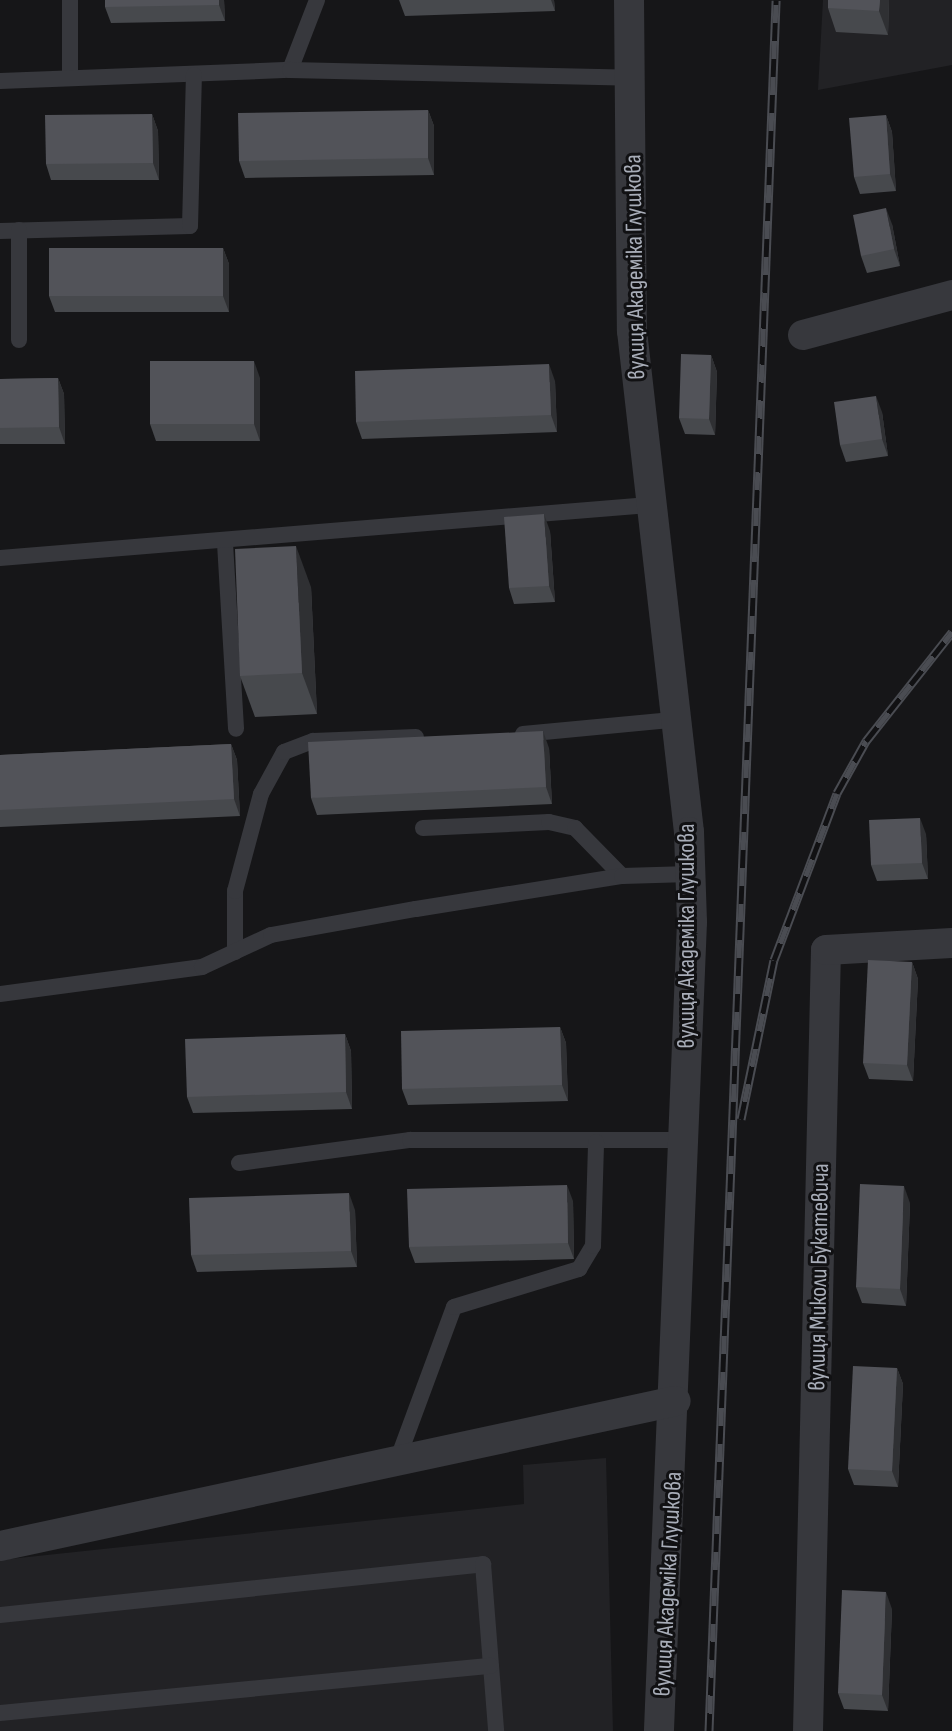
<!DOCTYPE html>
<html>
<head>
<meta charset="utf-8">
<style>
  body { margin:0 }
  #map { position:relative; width:952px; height:1731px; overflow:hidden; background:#161618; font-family:"Sofia Sans Condensed",sans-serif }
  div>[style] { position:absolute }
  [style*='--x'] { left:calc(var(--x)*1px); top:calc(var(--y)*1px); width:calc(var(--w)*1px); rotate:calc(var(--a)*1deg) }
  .built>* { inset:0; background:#222225 }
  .lane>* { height:16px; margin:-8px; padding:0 8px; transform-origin:8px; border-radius:8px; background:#37383d }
  .street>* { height:30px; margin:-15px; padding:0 15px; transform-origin:15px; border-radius:15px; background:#37383d }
  .rail>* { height:9px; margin-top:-4.5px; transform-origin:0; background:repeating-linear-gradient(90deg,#111113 0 18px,#4a4c52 0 36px); box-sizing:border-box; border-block:2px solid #4a4c52 }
  .wall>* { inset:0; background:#47494d }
  .shaded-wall>* { inset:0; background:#2f3033 }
  .building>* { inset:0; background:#525359 }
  span { translate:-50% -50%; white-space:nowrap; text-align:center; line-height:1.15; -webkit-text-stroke:6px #111113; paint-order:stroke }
  .street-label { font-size:24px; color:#a8adb8 }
</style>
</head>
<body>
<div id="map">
  <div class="built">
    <div style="clip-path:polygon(823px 0,952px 0,952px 65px,818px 90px)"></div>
    <div style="clip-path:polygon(606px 1458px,613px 1731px,0 1731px,0 1560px,524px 1504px,523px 1465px)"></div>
  </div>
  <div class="lane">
    <div style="--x:70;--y:0;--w:78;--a:90"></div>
    <div style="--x:290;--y:70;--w:75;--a:-68.9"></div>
    <div style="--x:0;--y:81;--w:290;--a:-2.2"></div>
    <div style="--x:290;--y:70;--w:342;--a:1.3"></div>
    <div style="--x:0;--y:231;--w:190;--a:-1.5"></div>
    <div style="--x:190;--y:226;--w:151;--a:-88.5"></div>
    <div style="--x:19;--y:340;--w:110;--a:-90"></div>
    <div style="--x:225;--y:543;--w:186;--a:86.6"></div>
    <div style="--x:0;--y:558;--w:651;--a:-4.67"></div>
    <div style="--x:523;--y:734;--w:150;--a:-5.4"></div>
    <div style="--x:423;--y:828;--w:126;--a:-2.7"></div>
    <div style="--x:549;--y:822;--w:27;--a:13"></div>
    <div style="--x:575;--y:828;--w:67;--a:45.6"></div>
    <div style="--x:235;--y:952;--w:61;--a:-90"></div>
    <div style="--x:235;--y:891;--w:100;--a:-75"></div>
    <div style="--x:261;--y:794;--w:48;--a:-61.3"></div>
    <div style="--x:284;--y:752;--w:31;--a:-21"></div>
    <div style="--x:313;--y:741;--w:103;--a:-2.2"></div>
    <div style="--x:0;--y:994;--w:204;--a:-7.6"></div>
    <div style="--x:202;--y:967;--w:76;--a:-24.9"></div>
    <div style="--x:271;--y:935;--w:147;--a:-10.2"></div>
    <div style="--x:416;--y:909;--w:209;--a:-9.1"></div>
    <div style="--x:622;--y:876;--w:68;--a:-1.7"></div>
    <div style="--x:239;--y:1163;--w:173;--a:-7.7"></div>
    <div style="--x:410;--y:1140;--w:276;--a:0"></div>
    <div style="--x:397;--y:1461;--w:164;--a:-69.7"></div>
    <div style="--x:454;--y:1307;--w:131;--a:-16.9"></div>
    <div style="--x:579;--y:1269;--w:27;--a:-59"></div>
    <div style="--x:593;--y:1246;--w:104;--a:-88.3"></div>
    <div style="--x:0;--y:1615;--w:486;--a:-6"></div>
    <div style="--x:483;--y:1564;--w:168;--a:85.5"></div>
    <div style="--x:0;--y:1713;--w:493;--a:-5.5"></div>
  </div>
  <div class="street">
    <div style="--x:629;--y:0;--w:331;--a:89.5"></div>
    <div style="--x:632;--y:331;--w:504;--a:83.51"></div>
    <div style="--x:689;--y:832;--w:90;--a:88.1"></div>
    <div style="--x:692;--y:922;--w:810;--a:92.34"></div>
    <div style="--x:803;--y:335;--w:154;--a:-15"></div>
    <div style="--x:0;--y:1546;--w:691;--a:-12.11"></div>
    <div style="--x:808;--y:1731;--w:781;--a:-88.68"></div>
    <div style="--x:826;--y:950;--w:126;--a:-3.2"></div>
  </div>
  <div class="rail">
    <div style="--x:741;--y:1119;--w:162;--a:-78.3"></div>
    <div style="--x:774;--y:960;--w:178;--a:-69.3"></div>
    <div style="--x:837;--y:793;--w:60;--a:-60.9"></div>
    <div style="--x:866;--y:741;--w:139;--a:-51.7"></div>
    <div style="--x:709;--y:1731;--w:1732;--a:-87.78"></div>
  </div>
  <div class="wall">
    <div style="clip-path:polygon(105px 0,224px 0,225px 21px,111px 23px,105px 7px)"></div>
    <div style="clip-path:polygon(399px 0,554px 0,555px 11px,405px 16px)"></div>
    <div style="clip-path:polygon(828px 0,889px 0,888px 35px,836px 32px,828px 8px)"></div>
    <div style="clip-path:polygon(428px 110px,434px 126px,434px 175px,245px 178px,239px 161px)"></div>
    <div style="clip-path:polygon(152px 114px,158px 131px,159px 180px,51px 180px,46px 164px)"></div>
    <div style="clip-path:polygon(886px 115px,892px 132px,896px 191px,860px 194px,854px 177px)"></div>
    <div style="clip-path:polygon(892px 224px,900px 266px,867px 273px,861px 256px)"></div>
    <div style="clip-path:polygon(223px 248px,229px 264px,229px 312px,55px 312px,49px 296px)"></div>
    <div style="clip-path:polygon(711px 355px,717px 372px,715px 435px,685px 434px,679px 418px)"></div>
    <div style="clip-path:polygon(58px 378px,64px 394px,65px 444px,0 444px,0 379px)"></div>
    <div style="clip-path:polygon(260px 378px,260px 441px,156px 441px,150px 424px)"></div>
    <div style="clip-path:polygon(555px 381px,557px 432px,362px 439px,356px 422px)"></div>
    <div style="clip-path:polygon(882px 412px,888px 456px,846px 462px,840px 445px)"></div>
    <div style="clip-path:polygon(550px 531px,555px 602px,514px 604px,509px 588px)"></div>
    <div style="clip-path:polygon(311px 587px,317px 714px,255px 717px,240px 676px)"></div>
    <div style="clip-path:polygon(231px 744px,237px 760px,240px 816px,0 827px,0 755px)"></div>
    <div style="clip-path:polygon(549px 748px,552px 804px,317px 815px,311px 798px)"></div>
    <div style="clip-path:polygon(926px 834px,928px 879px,877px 881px,871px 865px)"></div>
    <div style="clip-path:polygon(912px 962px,918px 979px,913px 1081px,869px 1079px,863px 1063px)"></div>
    <div style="clip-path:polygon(560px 1027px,566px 1043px,568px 1101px,408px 1105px,402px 1089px)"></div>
    <div style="clip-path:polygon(345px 1034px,351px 1051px,352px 1109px,193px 1113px,187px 1097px)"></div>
    <div style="clip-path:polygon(573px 1201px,574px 1259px,415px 1263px,409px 1247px)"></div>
    <div style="clip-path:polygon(910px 1203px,906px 1306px,862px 1303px,856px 1287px)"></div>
    <div style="clip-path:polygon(355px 1210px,357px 1267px,197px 1272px,191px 1255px)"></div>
    <div style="clip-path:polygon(897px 1368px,903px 1384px,898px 1487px,854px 1485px,848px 1469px)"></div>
    <div style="clip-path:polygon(892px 1609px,888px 1711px,844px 1709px,838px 1693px)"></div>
  </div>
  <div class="shaded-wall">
    <div style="clip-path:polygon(219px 0,224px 0,225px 21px,219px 5px)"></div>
    <div style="clip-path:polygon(551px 0,554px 0,555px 11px)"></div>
    <div style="clip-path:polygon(880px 0,889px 0,888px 35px,879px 11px)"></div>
    <div style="clip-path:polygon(428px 110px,434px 126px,434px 175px,428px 158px)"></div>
    <div style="clip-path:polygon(152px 114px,158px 131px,159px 180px,153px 163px)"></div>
    <div style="clip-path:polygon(886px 115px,892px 132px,896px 191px,890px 174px)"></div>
    <div style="clip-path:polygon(886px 208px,892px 224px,900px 266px,894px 249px)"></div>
    <div style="clip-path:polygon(223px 248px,229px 264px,229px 312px,223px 296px)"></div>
    <div style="clip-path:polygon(711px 355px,717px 372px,715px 435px,709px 419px)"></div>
    <div style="clip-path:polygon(254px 361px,260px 378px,260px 441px,254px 424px)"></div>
    <div style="clip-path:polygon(549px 364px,555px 381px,557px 432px,551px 415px)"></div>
    <div style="clip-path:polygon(58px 378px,64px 394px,65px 444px,59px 427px)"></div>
    <div style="clip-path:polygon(876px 396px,882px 412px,888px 456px,882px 439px)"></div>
    <div style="clip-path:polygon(544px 514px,550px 531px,555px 602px,549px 586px)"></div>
    <div style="clip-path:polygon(296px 546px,311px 587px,317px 714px,302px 673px)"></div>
    <div style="clip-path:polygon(543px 731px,549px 748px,552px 804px,546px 787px)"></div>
    <div style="clip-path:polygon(231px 744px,237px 760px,240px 816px,234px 799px)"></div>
    <div style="clip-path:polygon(920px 818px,926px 834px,928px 879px,922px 863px)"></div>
    <div style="clip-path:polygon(912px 962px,918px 979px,913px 1081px,907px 1065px)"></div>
    <div style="clip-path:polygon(560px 1027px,566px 1043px,568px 1101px,562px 1085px)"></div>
    <div style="clip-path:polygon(345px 1034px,351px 1051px,352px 1109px,346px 1092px)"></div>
    <div style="clip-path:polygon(567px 1185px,573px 1201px,574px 1259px,568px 1243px)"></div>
    <div style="clip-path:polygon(904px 1186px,910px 1203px,906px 1306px,900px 1289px)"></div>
    <div style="clip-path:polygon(349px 1193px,355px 1210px,357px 1267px,351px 1251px)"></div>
    <div style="clip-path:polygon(897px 1368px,903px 1384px,898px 1487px,892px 1471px)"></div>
    <div style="clip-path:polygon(886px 1592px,892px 1609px,888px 1711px,882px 1695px)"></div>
  </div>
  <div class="building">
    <div style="clip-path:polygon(105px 0,219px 0,219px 5px,105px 7px)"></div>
    <div style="clip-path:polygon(828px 0,880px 0,879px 11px,828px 8px)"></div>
    <div style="clip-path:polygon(428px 110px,428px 158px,239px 161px,238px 113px)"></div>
    <div style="clip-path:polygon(152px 114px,153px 163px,46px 164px,45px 115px)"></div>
    <div style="clip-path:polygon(886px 115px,890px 174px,854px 177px,849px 118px)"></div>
    <div style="clip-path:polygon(886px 208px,894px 249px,861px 256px,853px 215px)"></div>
    <div style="clip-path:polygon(49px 248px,223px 248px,223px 296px,49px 296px)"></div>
    <div style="clip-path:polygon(681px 354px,711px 355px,709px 419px,679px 418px)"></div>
    <div style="clip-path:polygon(150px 361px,254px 361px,254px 424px,150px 424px)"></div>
    <div style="clip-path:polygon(549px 364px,551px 415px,356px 422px,355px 371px)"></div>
    <div style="clip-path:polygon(58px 378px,59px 427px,0 428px,0 379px)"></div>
    <div style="clip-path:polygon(876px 396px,882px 439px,840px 445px,834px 402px)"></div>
    <div style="clip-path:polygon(544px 514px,549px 586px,509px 588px,504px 517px)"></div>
    <div style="clip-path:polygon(296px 546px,302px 673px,240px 676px,235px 549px)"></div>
    <div style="clip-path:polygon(543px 731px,546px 787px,311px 798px,308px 742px)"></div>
    <div style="clip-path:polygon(231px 744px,234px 799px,0 810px,0 755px)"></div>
    <div style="clip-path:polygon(920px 818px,922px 863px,871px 865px,869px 820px)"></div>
    <div style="clip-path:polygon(868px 960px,912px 962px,907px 1065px,863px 1063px)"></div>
    <div style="clip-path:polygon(560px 1027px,562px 1085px,402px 1089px,401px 1031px)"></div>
    <div style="clip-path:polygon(345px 1034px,346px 1092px,187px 1097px,185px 1039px)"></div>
    <div style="clip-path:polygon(860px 1184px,904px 1186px,900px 1289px,856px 1287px)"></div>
    <div style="clip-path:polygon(567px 1185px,568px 1243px,409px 1247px,407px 1189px)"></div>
    <div style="clip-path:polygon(349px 1193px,351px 1251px,191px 1255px,189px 1198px)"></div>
    <div style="clip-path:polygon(853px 1366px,897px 1368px,892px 1471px,848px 1469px)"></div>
    <div style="clip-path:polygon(842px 1590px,886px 1592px,882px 1695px,838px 1693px)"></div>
  </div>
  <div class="street-label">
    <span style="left:635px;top:267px;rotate:-91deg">вулиця Академіка Глушкова</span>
    <span style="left:687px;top:936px;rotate:-90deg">вулиця Академіка Глушкова</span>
    <span style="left:819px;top:1277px;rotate:-89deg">вулиця Миколи Букатевича</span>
    <span style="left:668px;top:1584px;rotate:-87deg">вулиця Академіка Глушкова</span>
  </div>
</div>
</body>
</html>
